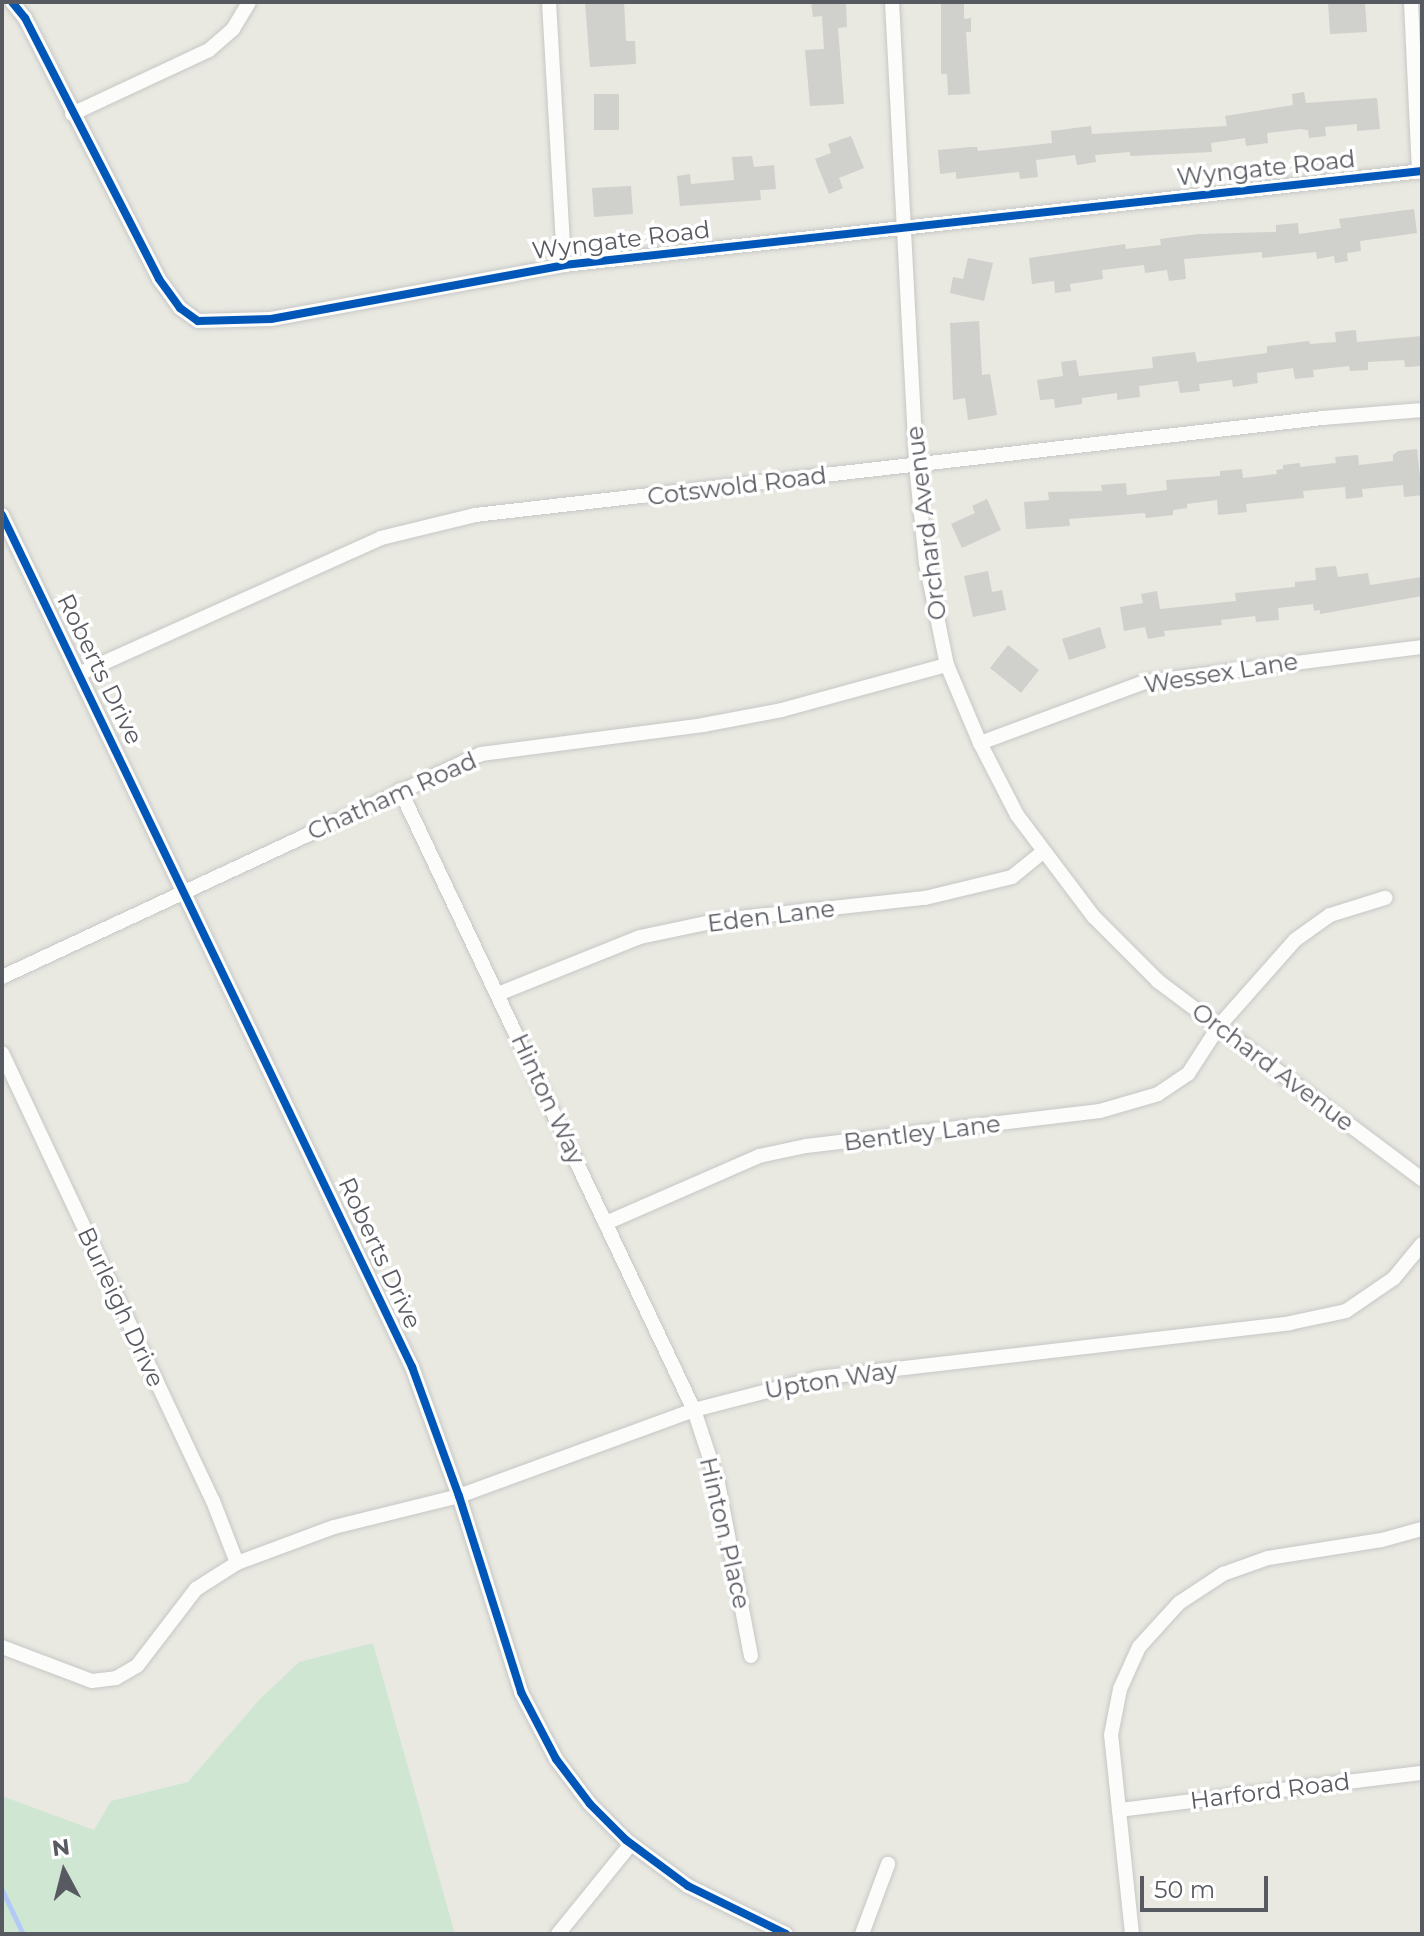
<!DOCTYPE html>
<html>
<head>
<meta charset="utf-8">
<style>
  body { margin:0 }
  #map { position:relative; width:1424px; height:1936px; overflow:hidden; background:#e9e9e2; font-family:Montserrat,sans-serif }
  div>[style] { position:absolute }
  [style*='--x'] { left:calc(var(--x)*1px); top:calc(var(--y)*1px); width:calc(var(--w)*1px); rotate:calc(var(--a)*1deg) }
  .green>* { inset:0; background:#cfe7d2 }
  .stream>* { height:5px; margin:-2.5px; padding:0 2.5px; transform-origin:2.5px; border-radius:2.5px; background:#b3caf6 }
  .building>* { inset:0; background:#d0d0cc }
  .roads { filter:drop-shadow(0 0 2px #c6c6c5) drop-shadow(0 0 2px #c6c6c5) }
  .street>* { height:14px; margin:-7px; padding:0 7px; transform-origin:7px; border-radius:7px; background:#fcfcfb }
  .cycleway>* { height:8px; margin:-4px; padding:0 4px; transform-origin:4px; border-radius:4px; background:#0057b8 }
  span { translate:-50% -50%; white-space:nowrap; text-align:center; line-height:1.15; -webkit-text-stroke:7px #fff; paint-order:stroke }
  .street-label { font-size:24px; color:#585a61 }
  .frame { position:absolute; inset:0; border:4px solid #585a61; pointer-events:none }
  .north { position:absolute; left:24px; top:1832px; width:80px; height:80px; -webkit-text-stroke:6px #fff; paint-order:stroke; rotate:353deg; font-size:22px; font-weight:700; line-height:32px; text-align:center; color:#585a61 }
  .north::after { content:''; display:block; margin:auto; width:28px; height:36px; background:#585a61; clip-path:polygon(50% 0,100% 100%,50% 72%,0 100%) }
  .scale { position:absolute; left:1140px; top:1876px; width:128px; height:36px; box-sizing:border-box; border:4px solid #585a61; border-top:0; padding-left:10px; font-size:24px; line-height:28px; white-space:nowrap; color:#585a61; -webkit-text-stroke:6px #fff; paint-order:stroke }
</style>
</head>
<body>
<div id="map">
  <div class="green">
    <div style="clip-path:polygon(373px 1643px,455px 1934px,2px 1934px,2px 1796px,94px 1830px,111px 1801px,188px 1782px,259px 1700px,299px 1662px)"></div>
  </div>
  <div class="stream">
    <div style="--x:2;--y:1890;--w:49;--a:64.5"></div>
  </div>
  <div class="building">
    <div style="clip-path:polygon(585px 2px,624px 2px,626px 41px,635px 41px,636px 64px,590px 67px)"></div>
    <div style="clip-path:polygon(811px 2px,846px 2px,847px 27px,838px 28px,844px 104px,810px 106px,805px 50px,824px 49px,822px 16px,813px 17px)"></div>
    <div style="clip-path:polygon(941px 2px,964px 2px,964px 19px,971px 18px,971px 32px,966px 32px,970px 94px,948px 95px,947px 74px,941px 74px)"></div>
    <div style="clip-path:polygon(1328px 2px,1365px 2px,1367px 32px,1330px 34px)"></div>
    <div style="clip-path:polygon(1304px 92px,1306px 103px,1377px 98px,1380px 129px,1357px 131px,1357px 124px,1325px 127px,1326px 136px,1309px 138px,1308px 130px,1301px 129px,1267px 133px,1268px 143px,1246px 146px,1245px 138px,1211px 143px,1212px 152px,1130px 156px,1130px 152px,1095px 155px,1096px 162px,1077px 165px,1075px 155px,1036px 160px,1038px 177px,1020px 179px,1019px 172px,956px 179px,956px 172px,940px 174px,938px 150px,971px 147px,977px 147px,978px 151px,1052px 143px,1051px 131px,1091px 126px,1092px 134px,1227px 126px,1225px 116px,1293px 105px,1292px 94px)"></div>
    <div style="clip-path:polygon(594px 94px,619px 94px,619px 130px,594px 130px)"></div>
    <div style="clip-path:polygon(851px 136px,864px 168px,839px 178px,843px 188px,829px 194px,815px 159px,831px 153px,828px 144px)"></div>
    <div style="clip-path:polygon(752px 156px,754px 167px,774px 165px,776px 189px,760px 190px,761px 200px,680px 206px,677px 176px,690px 174px,691px 184px,734px 180px,732px 157px)"></div>
    <div style="clip-path:polygon(631px 186px,633px 214px,594px 217px,592px 188px)"></div>
    <div style="clip-path:polygon(1414px 209px,1417px 233px,1360px 241px,1361px 251px,1347px 253px,1348px 261px,1335px 263px,1334px 256px,1317px 259px,1316px 252px,1262px 258px,1262px 252px,1184px 259px,1186px 279px,1169px 281px,1167px 270px,1145px 273px,1144px 265px,1102px 270px,1103px 279px,1070px 284px,1071px 291px,1055px 293px,1054px 281px,1032px 284px,1029px 258px,1125px 244px,1126px 249px,1161px 245px,1160px 239px,1199px 234px,1276px 232px,1276px 225px,1298px 223px,1299px 234px,1341px 228px,1339px 219px)"></div>
    <div style="clip-path:polygon(968px 258px,993px 263px,984px 301px,950px 293px,953px 277px,963px 279px)"></div>
    <div style="clip-path:polygon(979px 321px,982px 375px,990px 374px,997px 415px,968px 420px,965px 398px,953px 400px,950px 323px)"></div>
    <div style="clip-path:polygon(1356px 330px,1357px 342px,1422px 336px,1422px 366px,1405px 367px,1404px 360px,1368px 362px,1368px 370px,1350px 371px,1349px 366px,1313px 370px,1314px 377px,1295px 379px,1293px 368px,1257px 373px,1258px 383px,1233px 387px,1232px 380px,1199px 384px,1200px 391px,1180px 393px,1178px 381px,1139px 386px,1140px 397px,1117px 400px,1117px 393px,1082px 398px,1082px 404px,1055px 408px,1054px 399px,1040px 400px,1037px 380px,1063px 376px,1061px 362px,1076px 360px,1079px 376px,1153px 368px,1152px 357px,1195px 352px,1197px 362px,1267px 353px,1267px 346px,1309px 341px,1310px 344px,1336px 342px,1335px 332px)"></div>
    <div style="clip-path:polygon(1417px 449px,1422px 495px,1404px 497px,1403px 485px,1362px 489px,1363px 497px,1346px 499px,1345px 487px,1303px 491px,1304px 498px,1246px 504px,1247px 512px,1218px 515px,1217px 500px,1187px 504px,1187px 508px,1173px 510px,1173px 515px,1146px 518px,1145px 513px,1069px 519px,1070px 526px,1026px 529px,1024px 502px,1049px 500px,1048px 492px,1102px 491px,1101px 485px,1126px 483px,1127px 495px,1167px 490px,1166px 480px,1220px 476px,1220px 471px,1242px 469px,1243px 478px,1277px 474px,1276px 470px,1283px 469px,1283px 465px,1300px 463px,1300px 467px,1336px 463px,1335px 457px,1358px 455px,1359px 465px,1393px 461px,1393px 455px,1398px 451px)"></div>
    <div style="clip-path:polygon(987px 499px,1001px 530px,962px 548px,951px 524px,975px 513px,972px 506px)"></div>
    <div style="clip-path:polygon(1336px 566px,1338px 577px,1368px 573px,1370px 585px,1422px 577px,1422px 596px,1320px 614px,1320px 610px,1314px 611px,1313px 604px,1278px 608px,1279px 620px,1256px 622px,1255px 616px,1221px 620px,1222px 625px,1164px 631px,1165px 636px,1148px 639px,1145px 627px,1124px 631px,1120px 607px,1143px 603px,1141px 594px,1157px 591px,1160px 609px,1236px 601px,1235px 593px,1295px 587px,1295px 582px,1316px 580px,1315px 568px)"></div>
    <div style="clip-path:polygon(988px 571px,992px 592px,1002px 590px,1006px 610px,973px 617px,964px 576px)"></div>
    <div style="clip-path:polygon(1100px 627px,1106px 648px,1069px 660px,1062px 639px)"></div>
    <div style="clip-path:polygon(1008px 645px,1039px 670px,1021px 693px,990px 668px)"></div>
  </div>
  <div class="roads">
    <div class="street">
      <div style="--x:12;--y:2;--w:21;--a:51"></div>
      <div style="--x:25;--y:18;--w:293;--a:62.8"></div>
      <div style="--x:159;--y:279;--w:36;--a:54"></div>
      <div style="--x:180;--y:308;--w:22;--a:36"></div>
      <div style="--x:198;--y:321;--w:73;--a:-1.6"></div>
      <div style="--x:271;--y:319;--w:298;--a:-10.4"></div>
      <div style="--x:564;--y:265;--w:863;--a:-6.25"></div>
      <div style="--x:549;--y:2;--w:263;--a:86.7"></div>
      <div style="--x:892;--y:2;--w:464;--a:87"></div>
      <div style="--x:916;--y:465;--w:99;--a:84.2"></div>
      <div style="--x:926;--y:563;--w:104;--a:78.4"></div>
      <div style="--x:947;--y:665;--w:85;--a:67.1"></div>
      <div style="--x:980;--y:743;--w:81;--a:62.8"></div>
      <div style="--x:1017;--y:815;--w:128;--a:53"></div>
      <div style="--x:1094;--y:917;--w:91;--a:45"></div>
      <div style="--x:1158;--y:981;--w:330;--a:36.9"></div>
      <div style="--x:1411;--y:2;--w:170;--a:87.3"></div>
      <div style="--x:72;--y:114;--w:151;--a:-25"></div>
      <div style="--x:209;--y:50;--w:32;--a:-41"></div>
      <div style="--x:233;--y:29;--w:31;--a:-59"></div>
      <div style="--x:2;--y:515;--w:946;--a:64.3"></div>
      <div style="--x:412;--y:1367;--w:137;--a:70"></div>
      <div style="--x:459;--y:1496;--w:206;--a:72.4"></div>
      <div style="--x:521;--y:1692;--w:76;--a:62.4"></div>
      <div style="--x:556;--y:1759;--w:56;--a:52.9"></div>
      <div style="--x:590;--y:1804;--w:51;--a:45"></div>
      <div style="--x:626;--y:1840;--w:77;--a:36.6"></div>
      <div style="--x:688;--y:1886;--w:109;--a:26.1"></div>
      <div style="--x:81;--y:673;--w:329;--a:-24.2"></div>
      <div style="--x:381;--y:538;--w:97;--a:-13.7"></div>
      <div style="--x:475;--y:515;--w:854;--a:-6.53"></div>
      <div style="--x:1323;--y:418;--w:99;--a:-4.6"></div>
      <div style="--x:980;--y:743;--w:176;--a:-20.3"></div>
      <div style="--x:1145;--y:682;--w:279;--a:-7.2"></div>
      <div style="--x:400;--y:790;--w:686;--a:64.63"></div>
      <div style="--x:694;--y:1410;--w:77;--a:71.8"></div>
      <div style="--x:718;--y:1483;--w:176;--a:79.2"></div>
      <div style="--x:2;--y:977;--w:528;--a:-24.96"></div>
      <div style="--x:481;--y:754;--w:224;--a:-7.4"></div>
      <div style="--x:703;--y:725;--w:80;--a:-10.8"></div>
      <div style="--x:782;--y:710;--w:171;--a:-15.3"></div>
      <div style="--x:498;--y:994;--w:153;--a:-21.9"></div>
      <div style="--x:640;--y:937;--w:83;--a:-11.9"></div>
      <div style="--x:721;--y:920;--w:205;--a:-6.2"></div>
      <div style="--x:925;--y:898;--w:89;--a:-13.6"></div>
      <div style="--x:1012;--y:877;--w:41;--a:-39.1"></div>
      <div style="--x:2;--y:1053;--w:495;--a:64.8"></div>
      <div style="--x:213;--y:1501;--w:66;--a:68.8"></div>
      <div style="--x:606;--y:1223;--w:167;--a:-23.6"></div>
      <div style="--x:759;--y:1156;--w:48;--a:-12"></div>
      <div style="--x:806;--y:1146;--w:296;--a:-6.8"></div>
      <div style="--x:1100;--y:1111;--w:60;--a:-16.3"></div>
      <div style="--x:1158;--y:1094;--w:36;--a:-34"></div>
      <div style="--x:1188;--y:1074;--w:57;--a:-57.1"></div>
      <div style="--x:1219;--y:1026;--w:115;--a:-48.5"></div>
      <div style="--x:1295;--y:940;--w:43;--a:-35.5"></div>
      <div style="--x:1330;--y:915;--w:58;--a:-17.2"></div>
      <div style="--x:2;--y:1647;--w:96;--a:20.7"></div>
      <div style="--x:92;--y:1681;--w:24;--a:-7"></div>
      <div style="--x:116;--y:1678;--w:24;--a:-30"></div>
      <div style="--x:137;--y:1666;--w:97;--a:-52.5"></div>
      <div style="--x:196;--y:1589;--w:49;--a:-32.4"></div>
      <div style="--x:237;--y:1563;--w:103;--a:-20.4"></div>
      <div style="--x:334;--y:1527;--w:129;--a:-13.9"></div>
      <div style="--x:459;--y:1496;--w:250;--a:-20.1"></div>
      <div style="--x:694;--y:1410;--w:128;--a:-14.5"></div>
      <div style="--x:818;--y:1378;--w:475;--a:-6.6"></div>
      <div style="--x:1290;--y:1323;--w:57;--a:-12.1"></div>
      <div style="--x:1346;--y:1311;--w:58;--a:-34.5"></div>
      <div style="--x:1394;--y:1278;--w:44;--a:-50.5"></div>
      <div style="--x:1119;--y:1810;--w:305;--a:-7"></div>
      <div style="--x:558;--y:1934;--w:116;--a:-51"></div>
      <div style="--x:862;--y:1934;--w:75;--a:-69.6"></div>
      <div style="--x:1132;--y:1934;--w:200;--a:-96"></div>
      <div style="--x:1111;--y:1735;--w:47;--a:-78.9"></div>
      <div style="--x:1120;--y:1689;--w:46;--a:-65.7"></div>
      <div style="--x:1139;--y:1647;--w:59;--a:-47.7"></div>
      <div style="--x:1179;--y:1603;--w:53;--a:-33.4"></div>
      <div style="--x:1223;--y:1574;--w:48;--a:-19.6"></div>
      <div style="--x:1268;--y:1558;--w:115;--a:-9"></div>
      <div style="--x:1382;--y:1540;--w:41;--a:-15.4"></div>
    </div>
  </div>
  <div class="cycleway">
    <div style="--x:12;--y:2;--w:21;--a:51"></div>
    <div style="--x:25;--y:18;--w:293;--a:62.8"></div>
    <div style="--x:159;--y:279;--w:36;--a:54"></div>
    <div style="--x:180;--y:308;--w:22;--a:36"></div>
    <div style="--x:198;--y:321;--w:73;--a:-1.6"></div>
    <div style="--x:271;--y:319;--w:298;--a:-10.4"></div>
    <div style="--x:564;--y:265;--w:863;--a:-6.25"></div>
    <div style="--x:2;--y:515;--w:946;--a:64.3"></div>
    <div style="--x:412;--y:1367;--w:137;--a:70"></div>
    <div style="--x:459;--y:1496;--w:206;--a:72.4"></div>
    <div style="--x:521;--y:1692;--w:76;--a:62.4"></div>
    <div style="--x:556;--y:1759;--w:56;--a:52.9"></div>
    <div style="--x:590;--y:1804;--w:51;--a:45"></div>
    <div style="--x:626;--y:1840;--w:77;--a:36.6"></div>
    <div style="--x:688;--y:1886;--w:109;--a:26.1"></div>
  </div>
  <div class="street-label">
    <span style="left:1266px;top:168px;rotate:-6deg">Wyngate Road</span>
    <span style="left:621px;top:240px;rotate:-7deg">Wyngate Road</span>
    <span style="left:737px;top:486px;rotate:-7deg">Cotswold Road</span>
    <span style="left:926px;top:523px;rotate:-97deg">Orchard Avenue</span>
    <span style="left:100px;top:669px;rotate:64deg">Roberts Drive</span>
    <span style="left:1221px;top:673px;rotate:-9deg">Wessex Lane</span>
    <span style="left:392px;top:796px;rotate:-24deg">Chatham Road</span>
    <span style="left:771px;top:916px;rotate:-7deg">Eden Lane</span>
    <span style="left:1273px;top:1067px;rotate:37deg">Orchard Avenue</span>
    <span style="left:548px;top:1099px;rotate:65deg">Hinton Way</span>
    <span style="left:922px;top:1133px;rotate:-7deg">Bentley Lane</span>
    <span style="left:380px;top:1253px;rotate:65deg">Roberts Drive</span>
    <span style="left:121px;top:1307px;rotate:65deg">Burleigh Drive</span>
    <span style="left:831px;top:1380px;rotate:-9deg">Upton Way</span>
    <span style="left:725px;top:1533px;rotate:77deg">Hinton Place</span>
    <span style="left:1270px;top:1791px;rotate:-7deg">Harford Road</span>
  </div>
  <div class="frame"></div>
  <div class="north">N</div>
  <div class="scale">50 m</div>
</div>
</body>
</html>
